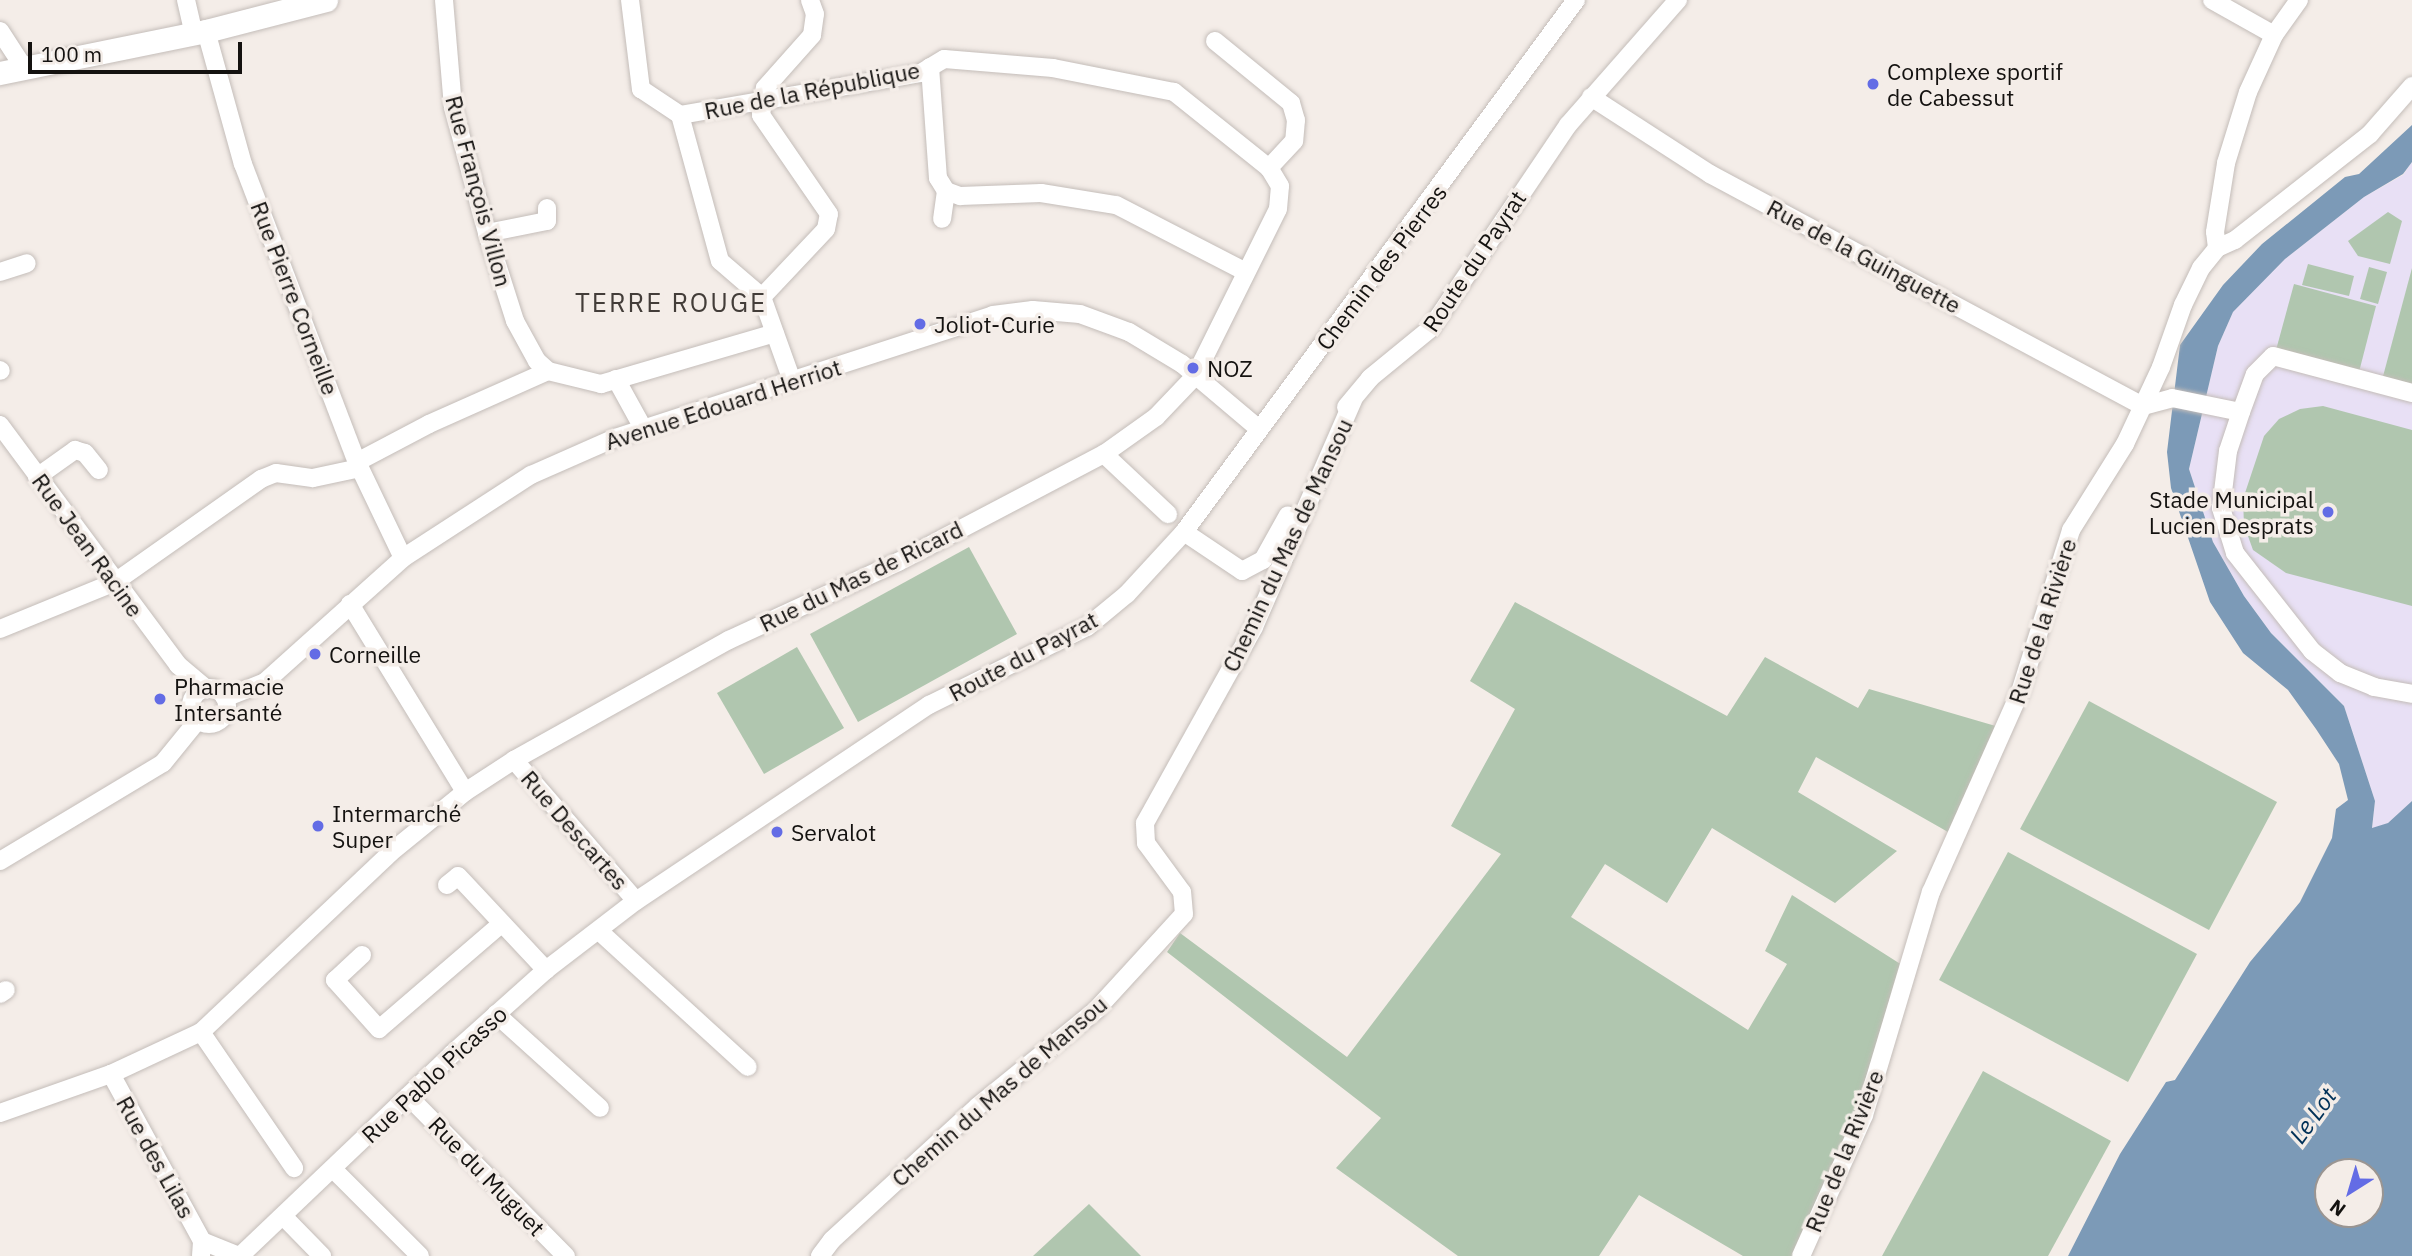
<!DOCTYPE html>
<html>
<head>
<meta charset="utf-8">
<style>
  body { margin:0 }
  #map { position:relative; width:2412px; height:1256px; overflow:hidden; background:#f4ede8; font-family:"IBM Plex Sans",sans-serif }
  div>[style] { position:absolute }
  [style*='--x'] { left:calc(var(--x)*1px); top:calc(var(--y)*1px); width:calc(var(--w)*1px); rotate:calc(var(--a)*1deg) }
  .industrial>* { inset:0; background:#e8e0f5 }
  .green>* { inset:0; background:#b0c6af }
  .water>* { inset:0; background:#7c9ab7 }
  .roads { filter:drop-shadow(0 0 2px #c4bdb9) drop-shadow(0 0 2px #c4bdb9) }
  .minor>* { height:18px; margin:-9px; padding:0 9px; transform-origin:9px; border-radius:9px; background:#fff }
  .minor>.ring { margin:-9px; padding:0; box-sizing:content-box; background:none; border:18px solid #fff; border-radius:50% }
  .major>* { height:23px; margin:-11.5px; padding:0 11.5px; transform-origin:11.5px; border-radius:11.5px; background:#fff }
  .dots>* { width:19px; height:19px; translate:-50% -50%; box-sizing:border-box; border:4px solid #f4ede8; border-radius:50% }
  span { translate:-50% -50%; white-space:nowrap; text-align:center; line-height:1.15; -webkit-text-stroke:7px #f4ede8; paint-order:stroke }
  .poi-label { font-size:23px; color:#141210 }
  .left { translate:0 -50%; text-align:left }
  .right { translate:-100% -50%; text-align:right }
  .street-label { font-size:23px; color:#141210 }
  .water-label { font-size:24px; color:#003158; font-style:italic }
  .quarter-label { font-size:26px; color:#433d39; letter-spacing:2px }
  .north { position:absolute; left:2314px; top:1158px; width:70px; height:70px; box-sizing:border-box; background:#f4ede8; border:2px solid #9a9592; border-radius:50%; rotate:217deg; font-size:19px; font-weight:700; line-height:28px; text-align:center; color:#141210 }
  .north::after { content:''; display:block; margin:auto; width:24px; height:32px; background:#636ce5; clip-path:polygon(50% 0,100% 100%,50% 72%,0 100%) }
  .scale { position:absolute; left:28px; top:42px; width:214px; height:32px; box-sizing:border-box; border:4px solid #141210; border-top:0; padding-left:9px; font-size:21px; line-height:24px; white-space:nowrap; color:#141210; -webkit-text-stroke:5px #f4ede8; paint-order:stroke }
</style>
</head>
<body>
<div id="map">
  <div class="industrial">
    <div style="clip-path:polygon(2412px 162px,2412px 801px,2388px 823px,2372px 829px,2375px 801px,2344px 706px,2271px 633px,2244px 596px,2213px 542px,2189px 469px,2218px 346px,2233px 312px,2285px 259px,2364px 197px,2403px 175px)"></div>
  </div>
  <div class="green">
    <div style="clip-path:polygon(2388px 212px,2402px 221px,2390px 264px,2358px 256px,2348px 241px)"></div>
    <div style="clip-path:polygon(2308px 264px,2354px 276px,2349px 296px,2302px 285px)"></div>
    <div style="clip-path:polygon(2369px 267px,2387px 272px,2378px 304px,2360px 299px)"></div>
    <div style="clip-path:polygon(2412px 268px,2412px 388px,2382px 380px)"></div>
    <div style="clip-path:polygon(2294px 284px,2376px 306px,2359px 372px,2276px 350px)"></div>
    <div style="clip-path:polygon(2323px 406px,2412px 430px,2412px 606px,2286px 573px,2253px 550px,2244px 525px,2243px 499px,2264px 436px,2279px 419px,2300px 409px)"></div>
    <div style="clip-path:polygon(969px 547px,1017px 634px,858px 722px,810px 634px)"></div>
    <div style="clip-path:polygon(1515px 602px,1727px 716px,1765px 657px,1858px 708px,1869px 689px,1999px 727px,1948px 832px,1816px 757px,1798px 792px,1897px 851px,1835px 903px,1712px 828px,1667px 903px,1605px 864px,1571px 917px,1748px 1030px,1787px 964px,1765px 951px,1792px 895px,1902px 965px,1852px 1123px,1796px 1256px,1743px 1256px,1639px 1195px,1599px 1256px,1458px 1256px,1336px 1168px,1381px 1118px,1167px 952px,1180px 933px,1347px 1057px,1501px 854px,1451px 826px,1515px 709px,1470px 681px)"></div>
    <div style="clip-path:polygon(797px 647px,844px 728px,764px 774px,717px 693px)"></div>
    <div style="clip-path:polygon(2089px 701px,2277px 802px,2209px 930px,2020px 829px)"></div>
    <div style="clip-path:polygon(2008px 852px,2197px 954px,2128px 1082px,1939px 980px)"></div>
    <div style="clip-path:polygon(1983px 1071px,2111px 1141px,2048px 1256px,1882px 1256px)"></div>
    <div style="clip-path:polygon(1089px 1204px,1141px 1256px,1033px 1256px)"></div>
  </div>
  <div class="water">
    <div style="clip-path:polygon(evenodd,2412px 125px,2412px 162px,2403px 174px,2364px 197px,2285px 259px,2233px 312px,2218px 346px,2189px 469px,2213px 542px,2244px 596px,2271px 633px,2344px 706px,2375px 801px,2372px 828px,2388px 823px,2412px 801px,2412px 1256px,2068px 1256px,2120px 1154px,2166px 1082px,2175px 1080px,2250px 962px,2300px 902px,2332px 838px,2336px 809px,2348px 800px,2339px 764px,2316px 729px,2288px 690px,2243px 653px,2210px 602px,2171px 488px,2167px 452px,2180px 345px,2223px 285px,2262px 244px,2345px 177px,2359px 174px,2412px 125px,2328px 1172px,2370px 1172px,2370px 1214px,2328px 1214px,2328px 1172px)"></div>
  </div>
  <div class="roads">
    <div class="minor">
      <div style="--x:186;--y:0;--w:35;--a:77"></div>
      <div style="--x:444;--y:0;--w:107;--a:85.2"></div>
      <div style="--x:453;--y:107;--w:131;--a:74.9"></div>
      <div style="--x:487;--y:233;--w:92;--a:72.3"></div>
      <div style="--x:515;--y:321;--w:46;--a:61.2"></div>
      <div style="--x:537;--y:361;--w:15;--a:42"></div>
      <div style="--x:630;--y:0;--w:90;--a:83"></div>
      <div style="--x:641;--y:89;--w:47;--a:33.7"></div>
      <div style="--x:680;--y:115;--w:151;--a:74.7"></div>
      <div style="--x:720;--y:261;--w:55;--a:40.6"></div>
      <div style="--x:762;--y:297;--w:89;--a:70.3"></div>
      <div style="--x:2212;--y:0;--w:71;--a:29.4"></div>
      <div style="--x:0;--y:31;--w:44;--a:57"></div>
      <div style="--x:206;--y:31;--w:138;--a:74.5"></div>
      <div style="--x:243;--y:164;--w:319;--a:69.1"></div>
      <div style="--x:357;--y:462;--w:106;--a:64.4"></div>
      <div style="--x:1215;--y:41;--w:98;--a:39.2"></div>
      <div style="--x:1291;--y:103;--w:18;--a:74"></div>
      <div style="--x:1296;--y:120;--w:21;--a:95"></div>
      <div style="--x:1294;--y:141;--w:37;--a:133"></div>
      <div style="--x:930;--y:67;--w:111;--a:85.9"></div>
      <div style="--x:938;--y:178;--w:15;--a:58"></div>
      <div style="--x:946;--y:191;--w:28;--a:98"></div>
      <div style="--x:1591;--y:97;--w:142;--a:32.9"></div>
      <div style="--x:1710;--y:174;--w:491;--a:28.2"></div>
      <div style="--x:946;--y:191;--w:15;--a:20"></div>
      <div style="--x:960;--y:196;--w:81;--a:-2.1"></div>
      <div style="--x:1041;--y:193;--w:76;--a:9.1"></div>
      <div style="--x:1116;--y:205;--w:146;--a:27.3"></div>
      <div style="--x:487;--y:233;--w:61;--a:-11.3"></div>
      <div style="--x:547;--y:221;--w:13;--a:-90"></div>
      <div style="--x:2217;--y:248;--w:20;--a:-24"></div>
      <div style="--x:2235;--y:240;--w:172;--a:-38.1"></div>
      <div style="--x:2370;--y:134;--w:64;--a:-48.8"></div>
      <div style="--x:0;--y:272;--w:28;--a:-18"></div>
      <div style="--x:762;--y:297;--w:93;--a:-46.7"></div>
      <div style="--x:826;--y:229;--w:15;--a:-79"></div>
      <div style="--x:829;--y:214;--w:120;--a:-124.5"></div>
      <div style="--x:761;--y:115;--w:27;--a:-82"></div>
      <div style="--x:765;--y:88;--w:71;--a:-48.4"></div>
      <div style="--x:812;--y:35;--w:21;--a:-82"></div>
      <div style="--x:815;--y:14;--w:15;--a:-110"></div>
      <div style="--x:0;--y:370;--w:1;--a:45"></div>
      <div style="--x:616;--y:379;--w:56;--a:61.1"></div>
      <div style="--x:2143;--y:406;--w:30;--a:-15"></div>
      <div style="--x:2172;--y:398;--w:70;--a:11.5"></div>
      <div style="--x:2241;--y:412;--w:40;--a:-69.8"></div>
      <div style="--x:2255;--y:374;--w:25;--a:-45"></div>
      <div style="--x:2273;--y:356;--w:144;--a:14.9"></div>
      <div style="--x:1346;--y:407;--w:38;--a:-50"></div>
      <div style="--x:1370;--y:378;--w:79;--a:-39.3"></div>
      <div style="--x:1431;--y:328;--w:245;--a:-56"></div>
      <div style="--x:1568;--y:125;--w:167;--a:-48.7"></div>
      <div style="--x:2241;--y:412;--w:41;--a:108.4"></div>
      <div style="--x:2228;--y:451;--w:57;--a:97"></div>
      <div style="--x:2221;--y:508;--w:47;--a:72.7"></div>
      <div style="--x:2235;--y:553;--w:125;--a:51.8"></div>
      <div style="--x:2312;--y:651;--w:36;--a:38"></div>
      <div style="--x:2340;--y:673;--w:37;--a:22"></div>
      <div style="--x:2374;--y:687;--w:39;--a:10"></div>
      <div style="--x:0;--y:425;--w:299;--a:53.4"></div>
      <div style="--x:178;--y:665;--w:38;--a:40"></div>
      <div style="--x:1104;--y:454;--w:88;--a:43.2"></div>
      <div style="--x:357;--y:462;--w:81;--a:-27.8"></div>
      <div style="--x:429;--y:424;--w:130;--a:-24"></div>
      <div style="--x:548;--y:371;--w:55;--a:13.8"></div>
      <div style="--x:601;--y:384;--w:181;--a:-16.3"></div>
      <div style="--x:37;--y:477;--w:47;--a:-35.4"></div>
      <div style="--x:75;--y:450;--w:10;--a:17"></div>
      <div style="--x:85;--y:453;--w:22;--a:51"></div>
      <div style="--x:1184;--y:532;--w:70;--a:33.9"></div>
      <div style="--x:1242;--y:571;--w:24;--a:-28"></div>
      <div style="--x:1263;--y:560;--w:51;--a:-60.9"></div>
      <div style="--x:350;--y:604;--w:220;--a:58.5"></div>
      <div style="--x:0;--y:629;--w:124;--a:-22.2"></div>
      <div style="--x:115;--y:582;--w:179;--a:-35.2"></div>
      <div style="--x:261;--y:479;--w:16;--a:-22"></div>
      <div style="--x:276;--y:473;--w:37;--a:8"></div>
      <div style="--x:313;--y:478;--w:48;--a:-12"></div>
      <div class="ring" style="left:191px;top:688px;width:18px;height:18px"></div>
      <div style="--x:225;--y:698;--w:43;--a:-21.8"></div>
      <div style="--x:265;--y:682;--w:186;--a:-41.9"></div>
      <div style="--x:403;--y:558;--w:153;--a:-33"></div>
      <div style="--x:531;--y:475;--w:92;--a:-23.8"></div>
      <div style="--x:615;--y:438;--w:398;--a:-18"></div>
      <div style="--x:993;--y:315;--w:40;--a:-7.1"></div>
      <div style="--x:1033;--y:310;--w:47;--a:4.9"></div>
      <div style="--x:1080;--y:314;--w:52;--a:20.2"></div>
      <div style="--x:1129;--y:332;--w:62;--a:31.1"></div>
      <div style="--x:1182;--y:364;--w:101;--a:40.2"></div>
      <div style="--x:514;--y:760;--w:186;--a:49.1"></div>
      <div style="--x:0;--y:861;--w:190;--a:-31"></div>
      <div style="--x:163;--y:763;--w:55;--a:-50.9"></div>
      <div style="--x:447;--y:885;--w:14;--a:-39"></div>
      <div style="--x:458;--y:876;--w:129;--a:46.9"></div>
      <div style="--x:600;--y:932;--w:200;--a:42.4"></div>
      <div style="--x:362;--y:955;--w:37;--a:137"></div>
      <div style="--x:335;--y:980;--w:66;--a:48.1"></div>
      <div style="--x:379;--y:1029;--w:161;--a:-40.7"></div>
      <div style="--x:0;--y:994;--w:7;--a:-34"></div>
      <div style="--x:496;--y:1014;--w:140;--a:42.1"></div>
      <div style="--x:201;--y:1032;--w:165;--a:55.6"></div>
      <div style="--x:111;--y:1074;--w:190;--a:61.4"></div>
      <div style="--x:408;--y:1096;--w:225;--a:45.4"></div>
      <div style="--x:0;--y:1113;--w:118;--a:-19.4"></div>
      <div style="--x:111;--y:1074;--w:99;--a:-25"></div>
      <div style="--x:201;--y:1032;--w:260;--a:-43.4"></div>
      <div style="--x:390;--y:853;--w:97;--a:-39.1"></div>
      <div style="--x:465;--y:792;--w:59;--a:-33.1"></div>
      <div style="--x:514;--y:760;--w:246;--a:-29.2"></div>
      <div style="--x:729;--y:640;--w:186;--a:-24.8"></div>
      <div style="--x:898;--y:562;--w:233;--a:-27.7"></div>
      <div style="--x:1104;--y:454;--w:64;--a:-35.4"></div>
      <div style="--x:1156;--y:417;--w:57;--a:-46.4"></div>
      <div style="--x:1195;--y:376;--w:186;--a:-63.6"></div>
      <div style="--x:1278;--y:209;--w:23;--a:-85"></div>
      <div style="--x:1280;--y:186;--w:21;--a:-121"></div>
      <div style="--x:1269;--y:168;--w:122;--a:-141.3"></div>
      <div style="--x:1174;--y:92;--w:123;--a:-168.8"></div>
      <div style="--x:1053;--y:68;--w:109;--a:-175.3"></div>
      <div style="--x:944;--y:59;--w:27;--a:149"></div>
      <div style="--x:921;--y:73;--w:245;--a:170.1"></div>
      <div style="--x:333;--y:1169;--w:123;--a:45"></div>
      <div style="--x:283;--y:1216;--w:56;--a:45.7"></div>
      <div style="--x:201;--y:1256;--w:15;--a:-86"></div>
      <div style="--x:202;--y:1241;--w:40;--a:22"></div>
      <div style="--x:240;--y:1256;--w:293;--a:-43.6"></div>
      <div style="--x:452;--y:1054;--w:126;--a:-41.8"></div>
      <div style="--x:546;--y:970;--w:113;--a:-37.5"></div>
      <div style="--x:636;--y:901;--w:353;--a:-33.8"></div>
      <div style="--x:929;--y:705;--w:176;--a:-26.3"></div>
      <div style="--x:1087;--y:627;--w:52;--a:-39.5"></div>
      <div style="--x:1127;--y:594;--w:84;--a:-47.4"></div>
      <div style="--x:1184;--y:532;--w:661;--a:-53.62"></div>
      <div style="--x:820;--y:1256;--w:20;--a:-53"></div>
      <div style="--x:832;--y:1240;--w:198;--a:-42.5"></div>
      <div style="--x:978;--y:1106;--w:152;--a:-39.1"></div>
      <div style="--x:1096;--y:1010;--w:130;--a:-47.5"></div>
      <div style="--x:1184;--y:914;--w:22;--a:-95"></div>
      <div style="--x:1182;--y:892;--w:61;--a:-126.3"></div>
      <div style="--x:1146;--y:843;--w:20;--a:-93"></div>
      <div style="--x:1145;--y:823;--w:224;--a:-60.9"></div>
      <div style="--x:1254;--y:627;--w:248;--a:-66.4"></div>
      <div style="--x:1801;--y:1256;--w:154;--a:-65.9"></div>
      <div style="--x:1864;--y:1115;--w:233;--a:-73.3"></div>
      <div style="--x:1931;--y:892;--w:219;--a:-66"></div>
      <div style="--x:2020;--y:692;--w:170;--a:-72.5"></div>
      <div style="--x:2071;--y:530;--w:102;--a:-57.9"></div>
      <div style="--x:2125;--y:444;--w:85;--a:-64.9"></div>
      <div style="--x:2161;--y:367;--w:66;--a:-70.5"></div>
      <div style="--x:2183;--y:305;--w:41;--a:-64.1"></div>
      <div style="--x:2201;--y:268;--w:26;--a:-51"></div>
      <div style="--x:2217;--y:248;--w:16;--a:-97"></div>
      <div style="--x:2215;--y:232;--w:70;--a:-80.9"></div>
      <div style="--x:2226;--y:163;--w:74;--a:-72.8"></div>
      <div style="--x:2248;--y:92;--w:63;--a:-65.5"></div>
      <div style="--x:2274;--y:35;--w:43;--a:-54.5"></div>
    </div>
    <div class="major">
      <div style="--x:0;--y:73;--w:210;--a:-11.5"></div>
      <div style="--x:206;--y:31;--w:124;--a:-14.5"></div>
    </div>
  </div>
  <div class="dots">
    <div style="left:1873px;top:84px;background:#636ce5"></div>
    <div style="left:920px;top:324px;background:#636ce5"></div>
    <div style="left:1193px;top:368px;background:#636ce5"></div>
    <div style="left:2328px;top:512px;background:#636ce5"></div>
    <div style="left:315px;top:654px;background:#636ce5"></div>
    <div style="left:160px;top:699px;background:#636ce5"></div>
    <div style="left:318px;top:826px;background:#636ce5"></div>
    <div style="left:777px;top:832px;background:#636ce5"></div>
  </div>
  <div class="poi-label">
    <span class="left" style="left:1887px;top:84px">Complexe sportif<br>de Cabessut</span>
    <span class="left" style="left:934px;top:324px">Joliot-Curie</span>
    <span class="left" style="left:1207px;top:368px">NOZ</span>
    <span class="right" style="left:2314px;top:512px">Stade Municipal<br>Lucien Desprats</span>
    <span class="left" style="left:329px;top:654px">Corneille</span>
    <span class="left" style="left:174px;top:699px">Pharmacie<br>Intersanté</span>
    <span class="left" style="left:332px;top:826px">Intermarché<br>Super</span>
    <span class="left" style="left:791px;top:832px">Servalot</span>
  </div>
  <div class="street-label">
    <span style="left:812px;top:90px;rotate:-11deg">Rue de la République</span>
    <span style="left:479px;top:191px;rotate:75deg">Rue François Villon</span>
    <span style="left:1864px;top:256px;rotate:28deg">Rue de la Guinguette</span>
    <span style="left:1474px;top:261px;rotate:-56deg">Route du Payrat</span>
    <span style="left:1381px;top:267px;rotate:-53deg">Chemin des Pierres</span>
    <span style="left:295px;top:298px;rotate:69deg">Rue Pierre Corneille</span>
    <span style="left:723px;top:404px;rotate:-18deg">Avenue Edouard Herriot</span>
    <span style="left:88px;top:545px;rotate:54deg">Rue Jean Racine</span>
    <span style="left:1287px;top:545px;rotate:-65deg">Chemin du Mas de Mansou</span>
    <span style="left:861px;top:576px;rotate:-26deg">Rue du Mas de Ricard</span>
    <span style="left:2042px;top:621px;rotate:-72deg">Rue de la Rivière</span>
    <span style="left:1023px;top:656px;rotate:-28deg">Route du Payrat</span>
    <span style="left:575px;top:830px;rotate:49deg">Rue Descartes</span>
    <span style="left:434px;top:1074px;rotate:-43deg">Rue Pablo Picasso</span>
    <span style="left:999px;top:1091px;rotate:-41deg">Chemin du Mas de Mansou</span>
    <span style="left:1844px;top:1151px;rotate:-68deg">Rue de la Rivière</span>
    <span style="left:156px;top:1157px;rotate:61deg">Rue des Lilas</span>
    <span style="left:487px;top:1176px;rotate:46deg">Rue du Muguet</span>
  </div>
  <div class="water-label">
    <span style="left:2313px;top:1116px;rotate:-54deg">Le Lot</span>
  </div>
  <div class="quarter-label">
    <span style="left:671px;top:303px">TERRE ROUGE</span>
  </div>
  <div class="north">N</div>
  <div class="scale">100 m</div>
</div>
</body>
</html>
